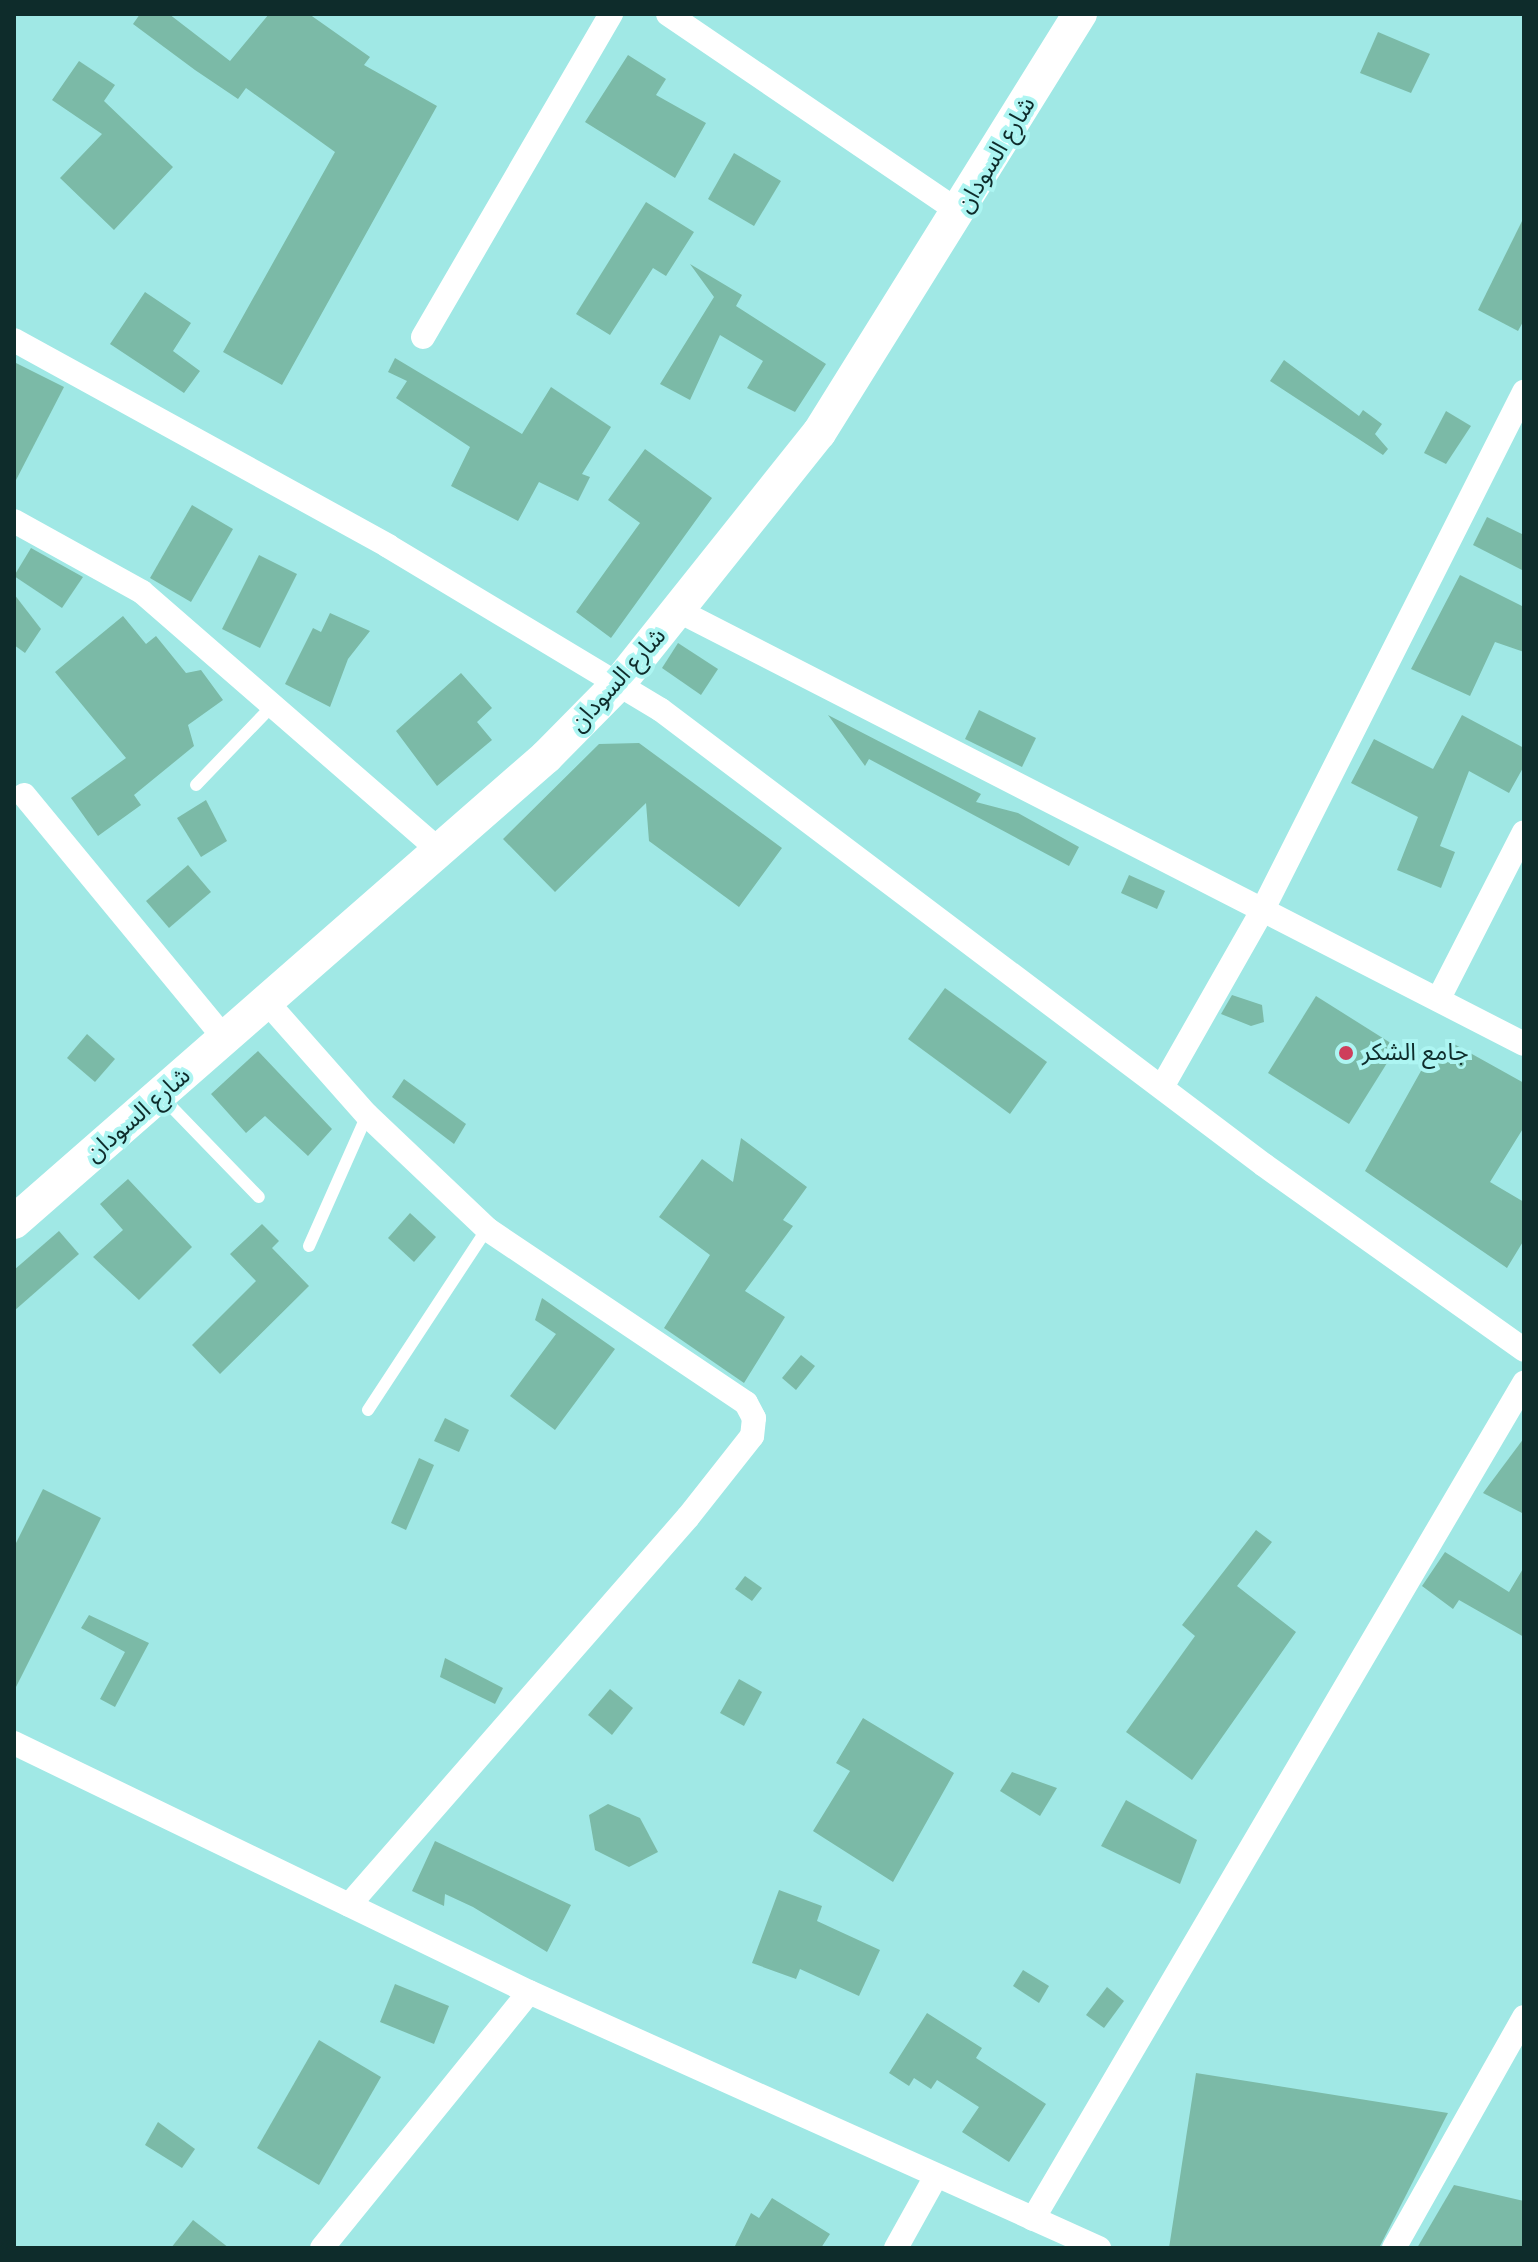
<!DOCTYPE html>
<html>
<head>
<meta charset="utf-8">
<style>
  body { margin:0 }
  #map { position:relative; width:1538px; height:2262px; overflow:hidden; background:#a0e8e5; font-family:"Times New Roman","Noto Sans Arabic",serif }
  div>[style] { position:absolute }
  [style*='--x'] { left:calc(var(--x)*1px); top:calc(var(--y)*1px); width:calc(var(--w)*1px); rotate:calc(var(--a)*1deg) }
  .building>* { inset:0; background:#7bbaa7 }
  .service>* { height:12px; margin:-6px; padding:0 6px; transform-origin:6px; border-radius:6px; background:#fff }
  .minor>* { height:24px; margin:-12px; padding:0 12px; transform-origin:12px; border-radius:12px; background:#fff }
  .secondary>* { height:34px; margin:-17px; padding:0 17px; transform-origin:17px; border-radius:17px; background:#fff }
  .dots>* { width:22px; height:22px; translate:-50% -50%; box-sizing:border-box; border:4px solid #adf5f2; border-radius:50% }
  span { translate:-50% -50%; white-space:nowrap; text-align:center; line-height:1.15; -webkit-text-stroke:8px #adf5f2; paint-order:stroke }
  .street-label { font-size:24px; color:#0e2c2b }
  .poi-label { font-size:24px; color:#0e2c2b }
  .left { translate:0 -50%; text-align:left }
  .frame { position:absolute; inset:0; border:16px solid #0e2c2b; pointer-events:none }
</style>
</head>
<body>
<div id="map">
  <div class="building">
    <div style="clip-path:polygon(140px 14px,169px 14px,230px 61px,269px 14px,309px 14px,370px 57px,364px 65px,437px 106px,282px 385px,223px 352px,335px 152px,246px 88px,238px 99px,195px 70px,133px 24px)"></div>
    <div style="clip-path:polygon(1378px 32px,1430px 54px,1411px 93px,1360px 73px)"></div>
    <div style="clip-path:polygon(628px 55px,666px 79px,656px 95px,706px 123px,675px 178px,585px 122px)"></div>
    <div style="clip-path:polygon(79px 61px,115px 85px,104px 101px,173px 167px,114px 230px,60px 178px,102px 134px,52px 100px)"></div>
    <div style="clip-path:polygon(734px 153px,781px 181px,754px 226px,708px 199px)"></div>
    <div style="clip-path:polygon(646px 202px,694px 232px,666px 276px,653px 268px,610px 335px,576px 314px)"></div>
    <div style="clip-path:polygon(1524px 217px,1524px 320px,1518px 331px,1478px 310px)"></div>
    <div style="clip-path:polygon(690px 264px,742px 295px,736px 306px,826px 364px,795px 412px,747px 388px,763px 361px,720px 335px,690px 400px,660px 384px,714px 297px)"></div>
    <div style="clip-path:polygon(145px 292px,191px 323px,173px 351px,200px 371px,184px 393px,110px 344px)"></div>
    <div style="clip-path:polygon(395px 358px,522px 434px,551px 387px,611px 427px,582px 474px,590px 477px,578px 501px,539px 482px,518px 521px,451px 486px,470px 447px,396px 398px,407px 381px,388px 372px)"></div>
    <div style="clip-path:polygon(1284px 360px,1359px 416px,1363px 410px,1382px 424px,1375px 434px,1388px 449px,1383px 455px,1270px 381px)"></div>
    <div style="clip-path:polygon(14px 362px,64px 387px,14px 484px)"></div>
    <div style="clip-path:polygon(1446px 411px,1471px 426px,1446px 464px,1424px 453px)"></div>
    <div style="clip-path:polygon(645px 449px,712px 498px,611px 638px,576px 612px,640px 523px,608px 500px)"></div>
    <div style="clip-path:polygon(192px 505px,233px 529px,191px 602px,150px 578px)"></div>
    <div style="clip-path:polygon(1487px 517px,1524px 535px,1524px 571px,1473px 545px)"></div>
    <div style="clip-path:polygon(31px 548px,83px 577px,62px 608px,14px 576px)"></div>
    <div style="clip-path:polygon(259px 555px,297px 574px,260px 648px,222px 629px)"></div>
    <div style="clip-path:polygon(1460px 575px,1524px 607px,1524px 652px,1495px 642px,1470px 696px,1411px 669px)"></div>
    <div style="clip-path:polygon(14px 594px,41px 629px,25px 653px,14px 645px)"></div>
    <div style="clip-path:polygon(330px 613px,370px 631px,348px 659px,330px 707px,285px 684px,313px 628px,321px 632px)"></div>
    <div style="clip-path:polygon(123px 616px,146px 644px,156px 636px,186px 673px,201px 670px,223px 700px,188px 725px,194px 746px,134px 795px,141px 805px,98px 836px,71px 798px,126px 758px,55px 672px)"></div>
    <div style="clip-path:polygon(678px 643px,718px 669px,701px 695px,662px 668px)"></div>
    <div style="clip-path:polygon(461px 673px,492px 708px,477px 722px,492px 740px,437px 786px,396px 731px)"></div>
    <div style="clip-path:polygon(979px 710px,1036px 738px,1022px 767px,965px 739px)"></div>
    <div style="clip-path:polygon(828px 715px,981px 794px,976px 802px,1018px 813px,1079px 847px,1069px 866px,869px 759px,865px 766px)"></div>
    <div style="clip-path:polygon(1462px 715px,1524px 748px,1524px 766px,1509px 793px,1469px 771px,1440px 846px,1455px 852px,1441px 888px,1397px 870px,1418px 817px,1351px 783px,1374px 739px,1433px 769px)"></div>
    <div style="clip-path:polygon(639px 743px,782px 848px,739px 907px,649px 841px,646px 803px,555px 892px,503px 839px,599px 744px)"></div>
    <div style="clip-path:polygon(206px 800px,227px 841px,201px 857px,177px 818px)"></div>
    <div style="clip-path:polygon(188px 865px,211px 892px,169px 928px,146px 901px)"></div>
    <div style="clip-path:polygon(1129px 875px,1165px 891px,1157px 909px,1121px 893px)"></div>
    <div style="clip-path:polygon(945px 988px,1047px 1062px,1010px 1114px,908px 1039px)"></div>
    <div style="clip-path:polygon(1232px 995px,1262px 1005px,1264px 1022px,1251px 1026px,1221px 1014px)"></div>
    <div style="clip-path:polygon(1316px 996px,1397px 1047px,1349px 1124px,1268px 1073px)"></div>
    <div style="clip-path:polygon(87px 1034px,115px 1059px,95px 1082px,67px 1058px)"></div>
    <div style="clip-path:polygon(1454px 1044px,1524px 1083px,1524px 1127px,1490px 1182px,1524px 1202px,1524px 1240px,1507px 1268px,1365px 1171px,1431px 1053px,1444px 1060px)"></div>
    <div style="clip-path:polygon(258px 1051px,332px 1129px,308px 1156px,265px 1116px,246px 1133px,211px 1094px)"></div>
    <div style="clip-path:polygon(404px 1079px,466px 1124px,454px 1144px,392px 1097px)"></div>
    <div style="clip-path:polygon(741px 1138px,807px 1187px,783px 1220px,793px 1226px,745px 1291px,785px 1317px,744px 1383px,664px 1328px,710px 1255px,659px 1217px,702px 1159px,733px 1182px)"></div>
    <div style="clip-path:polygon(128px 1179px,192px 1247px,139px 1300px,93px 1257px,123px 1230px,100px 1204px)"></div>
    <div style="clip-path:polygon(410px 1213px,436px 1237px,414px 1262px,388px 1238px)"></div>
    <div style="clip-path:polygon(262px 1224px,279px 1241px,272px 1248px,309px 1286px,220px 1374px,192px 1345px,256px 1281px,230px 1254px)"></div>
    <div style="clip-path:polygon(59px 1231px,79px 1254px,14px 1311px,14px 1270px)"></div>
    <div style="clip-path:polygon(542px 1298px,615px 1349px,555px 1430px,510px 1396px,556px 1334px,535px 1320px)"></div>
    <div style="clip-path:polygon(801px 1355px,815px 1366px,796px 1390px,782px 1378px)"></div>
    <div style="clip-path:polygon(445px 1418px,469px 1430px,459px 1452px,434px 1441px)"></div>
    <div style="clip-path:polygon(1524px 1438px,1524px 1514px,1483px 1493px)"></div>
    <div style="clip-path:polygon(419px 1458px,434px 1465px,406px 1530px,391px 1523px)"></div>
    <div style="clip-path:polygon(43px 1489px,101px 1518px,14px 1691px,14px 1547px)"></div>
    <div style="clip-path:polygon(1256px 1530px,1272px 1542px,1237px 1586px,1296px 1632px,1192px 1780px,1126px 1732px,1195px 1636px,1182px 1625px)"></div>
    <div style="clip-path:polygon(1445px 1552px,1509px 1592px,1524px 1567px,1524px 1637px,1459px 1600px,1453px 1609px,1422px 1586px)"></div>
    <div style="clip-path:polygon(745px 1576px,762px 1588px,752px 1601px,735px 1589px)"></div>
    <div style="clip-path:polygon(89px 1615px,149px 1643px,115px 1707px,100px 1699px,125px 1652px,81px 1628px)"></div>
    <div style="clip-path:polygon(445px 1658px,503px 1688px,495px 1704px,440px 1677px)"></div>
    <div style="clip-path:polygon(739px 1679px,762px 1692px,744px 1726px,720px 1713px)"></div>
    <div style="clip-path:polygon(610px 1689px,633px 1708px,612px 1735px,588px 1715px)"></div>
    <div style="clip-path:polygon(863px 1718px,954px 1773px,893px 1882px,813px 1831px,850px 1771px,836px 1763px)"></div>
    <div style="clip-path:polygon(1012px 1772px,1057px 1788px,1040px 1816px,1000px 1791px)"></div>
    <div style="clip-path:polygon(1126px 1800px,1197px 1840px,1180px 1884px,1101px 1846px)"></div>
    <div style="clip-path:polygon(608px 1804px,640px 1818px,658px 1852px,629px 1867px,595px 1850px,589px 1815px)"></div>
    <div style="clip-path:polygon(435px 1841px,571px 1905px,547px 1952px,473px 1907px,445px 1894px,444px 1906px,412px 1891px)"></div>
    <div style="clip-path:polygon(779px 1890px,822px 1906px,817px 1921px,880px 1950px,859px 1996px,800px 1969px,796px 1979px,752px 1963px)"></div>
    <div style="clip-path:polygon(1023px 1970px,1049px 1986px,1039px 2003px,1013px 1986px)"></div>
    <div style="clip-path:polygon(395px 1984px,449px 2006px,434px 2044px,380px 2022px)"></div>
    <div style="clip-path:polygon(1107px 1987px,1124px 2001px,1104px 2028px,1086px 2015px)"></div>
    <div style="clip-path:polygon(927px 2013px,982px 2048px,976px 2058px,1046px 2104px,1009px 2162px,962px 2132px,979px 2107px,937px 2080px,931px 2089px,914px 2078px,909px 2086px,889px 2073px)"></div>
    <div style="clip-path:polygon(319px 2040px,381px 2077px,319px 2185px,257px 2148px)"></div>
    <div style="clip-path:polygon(1196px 2073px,1448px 2113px,1379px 2248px,1169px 2248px)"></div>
    <div style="clip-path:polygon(158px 2122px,195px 2149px,182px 2168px,145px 2145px)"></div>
    <div style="clip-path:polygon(1454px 2185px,1524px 2201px,1524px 2248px,1417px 2248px)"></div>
    <div style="clip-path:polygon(772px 2198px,830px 2234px,821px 2248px,734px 2248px,751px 2213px,759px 2218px)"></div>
    <div style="clip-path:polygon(193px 2220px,229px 2248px,171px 2248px)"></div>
  </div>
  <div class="service">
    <div style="--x:196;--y:785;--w:112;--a:-46.1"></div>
    <div style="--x:160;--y:1095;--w:142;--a:45.9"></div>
    <div style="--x:309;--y:1246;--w:143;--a:-66.1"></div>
    <div style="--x:368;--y:1410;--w:217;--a:-56.7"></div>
  </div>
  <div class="minor">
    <div style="--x:668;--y:14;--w:354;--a:34.2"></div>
    <div style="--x:423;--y:337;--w:374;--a:-59.8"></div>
    <div style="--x:14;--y:340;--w:427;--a:28.8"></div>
    <div style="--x:388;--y:546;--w:318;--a:31"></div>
    <div style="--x:661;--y:710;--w:755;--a:37.04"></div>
    <div style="--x:1264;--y:1165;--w:319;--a:35.4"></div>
    <div style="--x:14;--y:521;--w:146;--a:29"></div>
    <div style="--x:142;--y:592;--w:395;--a:41"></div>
    <div style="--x:679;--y:611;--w:949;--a:27.13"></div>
    <div style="--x:24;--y:795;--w:316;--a:50.5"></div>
    <div style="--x:1439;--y:998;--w:186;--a:-62.9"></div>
    <div style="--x:266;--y:1001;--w:152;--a:48.5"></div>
    <div style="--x:367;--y:1115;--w:166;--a:43.5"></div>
    <div style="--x:487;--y:1229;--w:312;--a:33.9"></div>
    <div style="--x:746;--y:1403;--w:17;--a:62"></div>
    <div style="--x:754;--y:1418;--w:18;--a:96"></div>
    <div style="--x:752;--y:1436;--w:103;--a:128.3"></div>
    <div style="--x:688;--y:1517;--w:515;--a:131.14"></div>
    <div style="--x:1162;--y:1087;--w:200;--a:-60.4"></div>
    <div style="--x:1261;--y:913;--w:584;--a:-63.22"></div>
    <div style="--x:14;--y:1743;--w:572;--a:25.8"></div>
    <div style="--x:529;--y:1992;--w:625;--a:24.19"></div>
    <div style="--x:1033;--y:2219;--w:970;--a:-59.57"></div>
    <div style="--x:322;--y:2248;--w:329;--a:-51"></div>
    <div style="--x:896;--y:2248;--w:82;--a:-60.9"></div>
    <div style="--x:1394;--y:2248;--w:265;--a:-60.6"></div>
  </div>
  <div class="secondary">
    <div style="--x:14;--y:1222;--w:707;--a:-41.16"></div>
    <div style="--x:546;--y:757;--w:105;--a:-45.4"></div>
    <div style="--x:620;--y:682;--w:319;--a:-51.4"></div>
    <div style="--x:819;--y:433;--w:494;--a:-58.1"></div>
  </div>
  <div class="dots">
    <div style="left:1346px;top:1053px;background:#ce3e5b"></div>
  </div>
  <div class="street-label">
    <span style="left:996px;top:155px;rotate:-59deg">شارع السودان</span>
    <span style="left:618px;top:680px;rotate:-48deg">شارع السودان</span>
    <span style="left:138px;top:1115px;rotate:-41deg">شارع السودان</span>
  </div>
  <div class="poi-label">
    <span class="left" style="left:1362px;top:1053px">جامع الشكر</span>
  </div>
  <div class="frame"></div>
</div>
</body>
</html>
